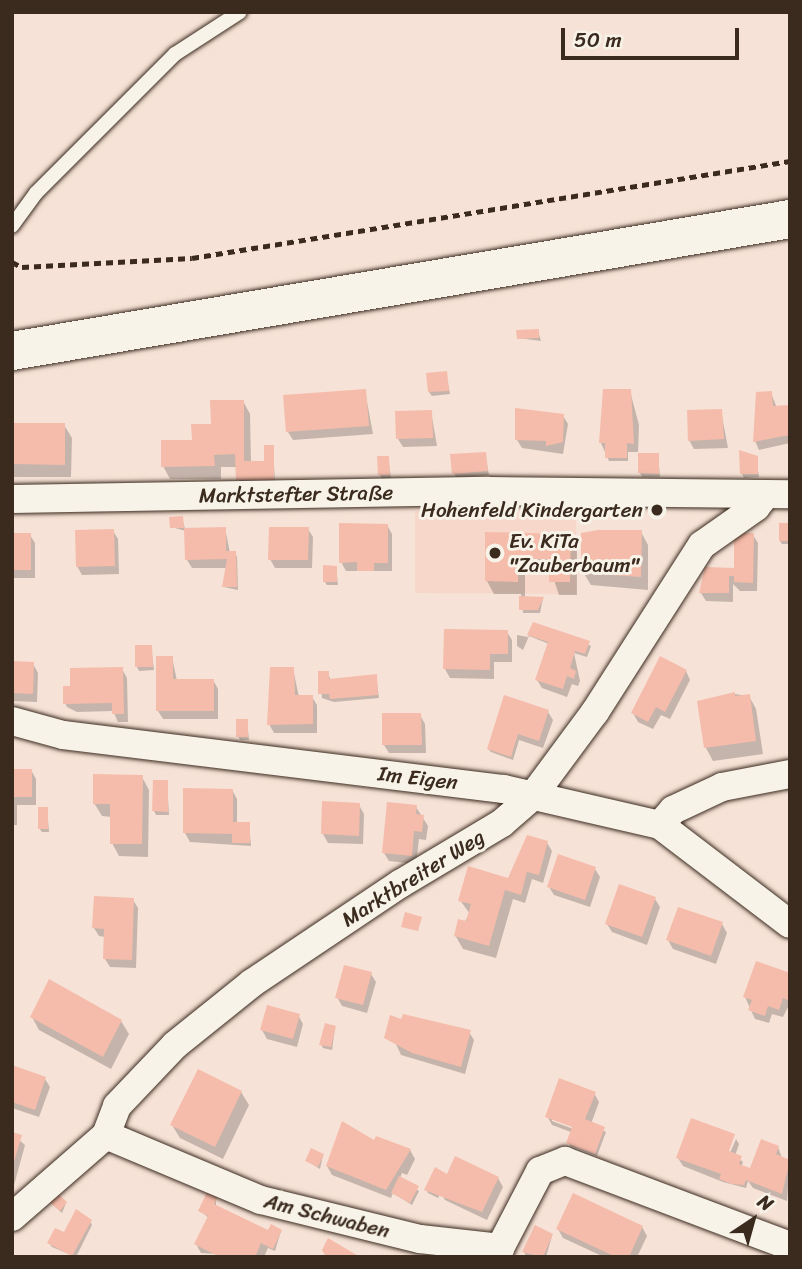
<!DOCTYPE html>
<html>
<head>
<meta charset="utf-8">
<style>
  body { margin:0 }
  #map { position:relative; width:802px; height:1269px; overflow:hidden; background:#f6e2d6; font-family:Sriracha,sans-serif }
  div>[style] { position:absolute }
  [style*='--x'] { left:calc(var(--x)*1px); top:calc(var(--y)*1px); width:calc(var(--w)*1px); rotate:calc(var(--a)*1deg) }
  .built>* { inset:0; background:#f6d7c9 }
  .shadow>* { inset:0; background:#0003 }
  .building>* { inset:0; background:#f5bcab }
  .path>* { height:4.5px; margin-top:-2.25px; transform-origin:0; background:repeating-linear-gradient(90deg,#3b2a1e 0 7px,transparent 0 12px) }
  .roads { filter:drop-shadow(0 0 2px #3b2a1e) drop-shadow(0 0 2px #3b2a1e) }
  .service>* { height:14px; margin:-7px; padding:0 7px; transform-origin:7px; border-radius:7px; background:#f7f3e8 }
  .minor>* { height:28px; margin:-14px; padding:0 14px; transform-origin:14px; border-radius:14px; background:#f7f3e8 }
  .secondary>* { height:38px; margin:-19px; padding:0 19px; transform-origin:19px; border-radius:19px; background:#f7f3e8 }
  .dots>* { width:19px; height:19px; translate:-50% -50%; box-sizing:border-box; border:4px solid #f7f3e8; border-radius:50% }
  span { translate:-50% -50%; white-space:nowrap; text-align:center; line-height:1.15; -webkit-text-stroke:6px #f7f3e8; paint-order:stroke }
  .street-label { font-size:21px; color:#3b2a1e }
  .poi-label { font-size:21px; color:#3b2a1e }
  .right { translate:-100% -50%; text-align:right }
  .left { translate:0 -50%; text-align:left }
  .frame { position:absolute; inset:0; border:14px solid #3b2a1e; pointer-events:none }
  .north { position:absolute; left:718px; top:1185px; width:70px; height:70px; -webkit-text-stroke:5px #f7f3e8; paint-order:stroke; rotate:36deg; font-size:19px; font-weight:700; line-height:28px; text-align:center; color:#3b2a1e }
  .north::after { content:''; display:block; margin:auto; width:24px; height:32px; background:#3b2a1e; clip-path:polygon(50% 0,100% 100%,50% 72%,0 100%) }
  .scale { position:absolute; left:561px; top:28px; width:178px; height:32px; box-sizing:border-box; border:4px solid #3b2a1e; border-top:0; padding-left:9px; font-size:21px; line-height:24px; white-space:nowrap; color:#3b2a1e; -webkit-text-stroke:5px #f7f3e8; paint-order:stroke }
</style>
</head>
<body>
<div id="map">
  <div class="built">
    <div style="clip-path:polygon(415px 511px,576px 513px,576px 594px,415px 593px)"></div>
  </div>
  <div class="shadow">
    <div style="clip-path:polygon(538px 331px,541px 341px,518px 338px)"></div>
    <div style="clip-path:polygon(446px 373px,450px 394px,432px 396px,429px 392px)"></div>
    <div style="clip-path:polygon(365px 391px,373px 434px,293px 440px,288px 432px)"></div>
    <div style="clip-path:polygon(630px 391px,639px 425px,638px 452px,628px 452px,628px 461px,609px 461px,601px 443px)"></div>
    <div style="clip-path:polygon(771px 393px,777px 408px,790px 407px,790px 443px,759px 450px,755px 441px)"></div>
    <div style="clip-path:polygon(243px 401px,250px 414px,251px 462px,266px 462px,273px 447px,275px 483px,240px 483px,237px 467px,221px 467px,221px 479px,170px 479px,163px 466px)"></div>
    <div style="clip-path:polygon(431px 411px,437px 446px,403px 447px,398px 439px)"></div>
    <div style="clip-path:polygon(721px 411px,728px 448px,694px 449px,689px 440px)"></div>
    <div style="clip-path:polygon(563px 416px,568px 424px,563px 454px,522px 448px,517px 440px)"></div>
    <div style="clip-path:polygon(12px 425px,64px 425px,72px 438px,71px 477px,12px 477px)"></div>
    <div style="clip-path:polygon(485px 454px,489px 475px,456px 477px,454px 473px)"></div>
    <div style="clip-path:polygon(658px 454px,660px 477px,642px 477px,640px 473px)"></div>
    <div style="clip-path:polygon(388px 457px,391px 478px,382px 479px,380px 475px)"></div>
    <div style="clip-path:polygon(756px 457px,759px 477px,744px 478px,742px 474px)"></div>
    <div style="clip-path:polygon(182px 518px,185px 529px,225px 528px,230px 553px,237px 556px,238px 590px,224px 587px,226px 568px,192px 568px,187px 560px,186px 531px,171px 527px)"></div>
    <div style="clip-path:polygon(387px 525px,392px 534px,392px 571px,346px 571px,341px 562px)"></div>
    <div style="clip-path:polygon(790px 525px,790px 544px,782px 544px,780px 541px)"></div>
    <div style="clip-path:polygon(308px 529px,313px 537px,312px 568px,275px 568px,270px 559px)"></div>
    <div style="clip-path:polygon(113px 531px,118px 539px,119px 574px,82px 575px,77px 566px)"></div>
    <div style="clip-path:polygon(641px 532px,648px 545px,648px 590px,591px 585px,583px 572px)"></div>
    <div style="clip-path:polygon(12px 533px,30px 535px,35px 543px,35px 578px,12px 578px)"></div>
    <div style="clip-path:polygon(487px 534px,570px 536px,577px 549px,577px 595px,559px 595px,551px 571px,525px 571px,525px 598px,543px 598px,540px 613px,523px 613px,521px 594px,494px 594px,487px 581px)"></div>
    <div style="clip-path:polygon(753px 535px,758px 543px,757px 591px,740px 591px,733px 584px,733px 602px,706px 601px,701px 593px,736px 569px)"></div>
    <div style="clip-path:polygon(336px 567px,338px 585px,327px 585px,324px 581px)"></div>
    <div style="clip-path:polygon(533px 624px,591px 646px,587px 657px,574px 653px,580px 681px,578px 686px,572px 684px,567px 697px,542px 688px,537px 680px,549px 644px,529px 636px,523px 650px,517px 646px,517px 635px,528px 637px)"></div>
    <div style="clip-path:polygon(507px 632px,512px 640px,512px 662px,494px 662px,494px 679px,450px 678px,445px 669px)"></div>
    <div style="clip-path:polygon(151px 647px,154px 670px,139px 671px,137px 667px)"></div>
    <div style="clip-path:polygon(172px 657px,177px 681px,213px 680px,218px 689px,218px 719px,163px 719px,158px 711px)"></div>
    <div style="clip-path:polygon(12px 663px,33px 664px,38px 673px,37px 702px,12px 701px)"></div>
    <div style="clip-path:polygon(122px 669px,127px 678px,128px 722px,118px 722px,113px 711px,77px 712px,67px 707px,65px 703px)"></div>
    <div style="clip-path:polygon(293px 669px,299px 697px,312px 697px,317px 705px,317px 733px,274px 733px,269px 724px)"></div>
    <div style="clip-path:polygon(686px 671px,690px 680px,670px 719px,661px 715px,653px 729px,638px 722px,633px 713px)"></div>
    <div style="clip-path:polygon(320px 673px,328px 673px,331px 681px,376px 676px,379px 698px,334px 702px,322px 698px)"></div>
    <div style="clip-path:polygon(734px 694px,749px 696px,756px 709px,763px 754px,713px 761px,706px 748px,699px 702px)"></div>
    <div style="clip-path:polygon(548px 712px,553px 720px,543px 748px,519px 740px,513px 760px,491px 752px,488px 749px)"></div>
    <div style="clip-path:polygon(420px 715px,425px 724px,426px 753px,389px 753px,384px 745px)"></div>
    <div style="clip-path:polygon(247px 721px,249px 740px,240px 740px,238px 736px)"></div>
    <div style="clip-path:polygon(12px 770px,31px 770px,36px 779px,36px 805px,17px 805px,17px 825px,12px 825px)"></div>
    <div style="clip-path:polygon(142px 777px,149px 790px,148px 857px,119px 856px,112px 843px,112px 817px,102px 816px,94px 803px)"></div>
    <div style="clip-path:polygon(167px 782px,169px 815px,156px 815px,154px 811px)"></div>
    <div style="clip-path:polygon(185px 790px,232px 790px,237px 799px,237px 823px,249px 824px,251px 846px,190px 842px,185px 833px)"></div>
    <div style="clip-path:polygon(359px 805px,364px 814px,363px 844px,328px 843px,323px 834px)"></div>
    <div style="clip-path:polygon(416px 807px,428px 826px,426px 840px,419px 839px,416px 864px,389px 861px,384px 853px)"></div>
    <div style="clip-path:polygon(47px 809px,49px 832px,42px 832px,39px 828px)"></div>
    <div style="clip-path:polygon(547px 843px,552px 851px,543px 883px,532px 879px,525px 903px,513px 899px,496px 958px,463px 949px,455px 935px,470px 914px,460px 900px,507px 879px)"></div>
    <div style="clip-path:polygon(595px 869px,600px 877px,590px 907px,554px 895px,549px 887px)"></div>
    <div style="clip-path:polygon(655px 899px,660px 907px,647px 945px,612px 932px,607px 924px)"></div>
    <div style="clip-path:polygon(133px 900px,138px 908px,136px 968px,110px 967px,105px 959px,105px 937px,99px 936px,94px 928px)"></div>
    <div style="clip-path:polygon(722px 924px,727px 933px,716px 964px,673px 949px,668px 940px)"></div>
    <div style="clip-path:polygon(371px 974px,376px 982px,367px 1013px,342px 1006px,337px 997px)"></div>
    <div style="clip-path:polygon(790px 974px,790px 1003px,783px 1017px,772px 1014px,769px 1023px,755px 1019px,745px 997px)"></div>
    <div style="clip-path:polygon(298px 1015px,303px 1024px,297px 1047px,267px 1039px,262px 1030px)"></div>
    <div style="clip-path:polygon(32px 1017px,121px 1021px,129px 1034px,111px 1069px,39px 1030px)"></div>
    <div style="clip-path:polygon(335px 1028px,332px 1050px,323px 1048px,321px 1044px)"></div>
    <div style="clip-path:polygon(469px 1032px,474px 1040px,465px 1074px,401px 1055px,396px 1044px,386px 1038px)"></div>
    <div style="clip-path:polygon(12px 1067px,45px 1079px,50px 1087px,39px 1117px,12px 1108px)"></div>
    <div style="clip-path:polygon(241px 1092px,249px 1105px,223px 1159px,180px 1138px,172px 1125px)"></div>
    <div style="clip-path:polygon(evenodd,594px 1093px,599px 1102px,591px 1124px,606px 1132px,597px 1156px,570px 1146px,571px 1132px,552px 1125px,547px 1116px,594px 1093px,552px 1117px,587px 1134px,552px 1121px,552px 1117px)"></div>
    <div style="clip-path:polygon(12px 1134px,25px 1145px,13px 1189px,12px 1188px)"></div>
    <div style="clip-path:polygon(736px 1139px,739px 1144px,735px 1156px,743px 1162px,741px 1167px,749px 1170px,778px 1147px,782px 1158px,790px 1161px,787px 1201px,753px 1188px,748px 1181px,746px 1188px,723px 1182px,683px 1166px,678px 1158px,730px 1153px)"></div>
    <div style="clip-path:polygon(375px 1143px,410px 1150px,415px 1159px,407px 1175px,402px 1173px,400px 1178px,419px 1191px,412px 1205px,393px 1193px,391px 1198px,332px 1175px,327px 1166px)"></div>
    <div style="clip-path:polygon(323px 1155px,320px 1169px,307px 1161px)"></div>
    <div style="clip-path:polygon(448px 1176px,498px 1178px,503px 1187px,487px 1220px,445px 1200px,441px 1193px,438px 1198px,428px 1193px,426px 1189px)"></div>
    <div style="clip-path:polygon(216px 1198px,216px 1207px,267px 1232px,281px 1231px,275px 1251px,268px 1248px,264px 1257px,201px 1253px,196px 1244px,209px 1218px,200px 1211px)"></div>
    <div style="clip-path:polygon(66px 1203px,62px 1213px,53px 1205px)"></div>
    <div style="clip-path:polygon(90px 1221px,92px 1225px,76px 1257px,52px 1247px,49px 1243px)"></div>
    <div style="clip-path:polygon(642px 1227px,647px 1236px,637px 1257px,604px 1257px,563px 1238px,558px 1229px)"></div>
    <div style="clip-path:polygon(552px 1236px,546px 1257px,526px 1256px,524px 1252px)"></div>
  </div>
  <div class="building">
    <div style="clip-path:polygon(539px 329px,539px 338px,517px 339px,516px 330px)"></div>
    <div style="clip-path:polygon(447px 371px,449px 391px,428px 392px,426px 373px)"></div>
    <div style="clip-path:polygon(366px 389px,369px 426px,286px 432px,283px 395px)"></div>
    <div style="clip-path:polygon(603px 389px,631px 389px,634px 444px,627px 443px,627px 458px,605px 458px,605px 443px,599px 443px)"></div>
    <div style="clip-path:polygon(772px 391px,773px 406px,790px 405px,790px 435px,753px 442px,756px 392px)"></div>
    <div style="clip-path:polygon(210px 400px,244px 400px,244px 461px,264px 461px,264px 445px,274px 445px,274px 480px,236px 480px,235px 454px,214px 455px,215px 466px,161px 467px,161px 440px,192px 440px,191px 424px,211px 424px)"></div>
    <div style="clip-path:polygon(515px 408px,564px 414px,563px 442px,546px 446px,546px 441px,515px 440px)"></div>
    <div style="clip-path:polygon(722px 409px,724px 439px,688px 441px,687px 410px)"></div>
    <div style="clip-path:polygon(432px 410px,433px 438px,396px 439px,395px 411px)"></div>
    <div style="clip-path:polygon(12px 423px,65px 423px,65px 465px,12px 464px)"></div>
    <div style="clip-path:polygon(739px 450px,758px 456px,758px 474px,740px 474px)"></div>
    <div style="clip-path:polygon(486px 452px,488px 471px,452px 474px,450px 454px)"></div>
    <div style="clip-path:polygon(638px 453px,659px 453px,659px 474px,638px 473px)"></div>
    <div style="clip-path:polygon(377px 456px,389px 456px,390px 475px,378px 475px)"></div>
    <div style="clip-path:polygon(183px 516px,184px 528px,170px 528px,169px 517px)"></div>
    <div style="clip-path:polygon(339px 523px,388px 524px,388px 563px,374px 563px,374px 571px,357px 571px,357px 562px,339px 563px)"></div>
    <div style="clip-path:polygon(779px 523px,790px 523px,790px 541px,779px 541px)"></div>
    <div style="clip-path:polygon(226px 527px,226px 551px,236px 551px,237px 587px,222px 587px,227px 559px,185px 560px,184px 528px)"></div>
    <div style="clip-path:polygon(269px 527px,309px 527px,308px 560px,268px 560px)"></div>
    <div style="clip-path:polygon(114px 529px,115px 566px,76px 567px,75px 530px)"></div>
    <div style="clip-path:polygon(598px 530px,642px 530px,641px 577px,581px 573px,581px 533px)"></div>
    <div style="clip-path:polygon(485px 532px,571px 534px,570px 582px,549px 582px,549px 559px,518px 559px,518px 582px,485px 581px)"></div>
    <div style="clip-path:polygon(12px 533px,31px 533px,31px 570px,12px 570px)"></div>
    <div style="clip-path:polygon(734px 533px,754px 533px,753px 583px,734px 582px,734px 576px,729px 576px,729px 593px,699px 593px,705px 567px,734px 568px)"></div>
    <div style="clip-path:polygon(323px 565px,337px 566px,337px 582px,323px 582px)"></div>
    <div style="clip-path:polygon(519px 596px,544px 597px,538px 610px,519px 610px)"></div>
    <div style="clip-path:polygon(533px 622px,590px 641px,585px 654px,575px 651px,570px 668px,576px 671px,574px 679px,567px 676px,563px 689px,535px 680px,548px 642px,527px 635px)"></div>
    <div style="clip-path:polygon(444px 629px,508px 630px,508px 654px,490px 654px,490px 670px,443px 669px)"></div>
    <div style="clip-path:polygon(135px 645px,152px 645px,153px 667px,135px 667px)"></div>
    <div style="clip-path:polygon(156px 656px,173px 656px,173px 679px,214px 679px,214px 711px,156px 711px)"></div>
    <div style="clip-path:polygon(660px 656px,687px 670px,665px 712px,656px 707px,648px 722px,631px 713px)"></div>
    <div style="clip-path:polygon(12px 661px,34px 662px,33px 694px,12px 693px)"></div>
    <div style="clip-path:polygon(123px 667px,124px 714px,112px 714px,112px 703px,63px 704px,63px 686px,70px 686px,70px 668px)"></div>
    <div style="clip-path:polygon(270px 667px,294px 667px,295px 695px,313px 695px,313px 724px,267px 725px)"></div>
    <div style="clip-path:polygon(318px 671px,329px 671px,329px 679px,377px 674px,378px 695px,330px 699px,329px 694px,318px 694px)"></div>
    <div style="clip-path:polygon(735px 692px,735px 696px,750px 694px,756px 741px,704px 748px,697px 701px)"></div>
    <div style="clip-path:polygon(504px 695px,549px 710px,539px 741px,518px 734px,511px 757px,487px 749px)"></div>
    <div style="clip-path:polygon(382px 713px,421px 713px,422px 745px,382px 745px)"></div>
    <div style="clip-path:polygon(236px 719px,248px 719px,248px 737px,236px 737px)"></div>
    <div style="clip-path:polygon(12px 769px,32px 769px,32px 797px,12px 797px)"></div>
    <div style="clip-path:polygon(93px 774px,143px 775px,142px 844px,110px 844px,110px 804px,93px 804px)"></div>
    <div style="clip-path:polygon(153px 780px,168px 780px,168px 812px,152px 811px)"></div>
    <div style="clip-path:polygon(183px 788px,233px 789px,233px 822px,250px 822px,250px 843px,232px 843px,232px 834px,183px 833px)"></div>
    <div style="clip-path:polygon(322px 801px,360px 803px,359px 836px,321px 834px)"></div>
    <div style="clip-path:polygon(387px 802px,417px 805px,416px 814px,424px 815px,422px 832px,414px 831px,412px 856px,382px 853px)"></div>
    <div style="clip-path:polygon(38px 807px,48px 807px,48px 829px,38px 829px)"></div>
    <div style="clip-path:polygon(527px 835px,548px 841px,539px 875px,527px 872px,521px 895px,505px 890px,489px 946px,454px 936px,458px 919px,466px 921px,471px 904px,458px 901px,468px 866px,508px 878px)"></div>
    <div style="clip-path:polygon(558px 854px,596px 867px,585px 900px,547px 887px)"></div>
    <div style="clip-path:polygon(619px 884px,656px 897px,642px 937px,605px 924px)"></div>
    <div style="clip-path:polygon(94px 896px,134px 898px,132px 960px,103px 959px,104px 929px,92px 928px)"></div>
    <div style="clip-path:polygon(678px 907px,723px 922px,711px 956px,666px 940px)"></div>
    <div style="clip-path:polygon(405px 912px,422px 917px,418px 931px,401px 927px)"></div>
    <div style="clip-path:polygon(756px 961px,790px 973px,790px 1001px,783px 998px,779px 1010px,768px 1006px,765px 1016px,748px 1010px,752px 1000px,743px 997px)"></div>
    <div style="clip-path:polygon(344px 965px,372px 972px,363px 1005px,335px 998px)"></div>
    <div style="clip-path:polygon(49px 979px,122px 1020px,103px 1057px,30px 1017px)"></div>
    <div style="clip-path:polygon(267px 1005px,300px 1014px,293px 1039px,260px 1030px)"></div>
    <div style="clip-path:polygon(403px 1014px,471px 1030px,461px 1067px,412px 1053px,384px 1038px,390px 1015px,401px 1019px)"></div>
    <div style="clip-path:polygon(325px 1023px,336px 1026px,331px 1047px,319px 1045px)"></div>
    <div style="clip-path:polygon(12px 1065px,46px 1077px,35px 1110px,12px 1102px)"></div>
    <div style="clip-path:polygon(198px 1069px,242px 1091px,215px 1147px,170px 1125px)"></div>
    <div style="clip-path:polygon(559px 1078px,596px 1092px,585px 1119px,605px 1127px,595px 1154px,566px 1143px,572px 1127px,545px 1117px)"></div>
    <div style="clip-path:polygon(691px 1118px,735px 1134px,729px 1151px,742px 1156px,739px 1164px,750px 1168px,761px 1139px,779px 1146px,776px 1154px,790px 1160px,782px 1194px,746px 1180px,744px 1185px,732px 1184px,719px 1179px,721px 1174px,676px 1158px)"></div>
    <div style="clip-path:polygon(342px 1121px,374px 1140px,376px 1136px,411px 1149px,386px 1190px,326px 1166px)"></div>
    <div style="clip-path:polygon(12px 1132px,22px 1135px,13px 1165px,12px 1165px)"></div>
    <div style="clip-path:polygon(311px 1148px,324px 1154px,318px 1167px,305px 1161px)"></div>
    <div style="clip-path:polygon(455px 1156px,499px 1177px,482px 1212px,424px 1190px,435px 1167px,447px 1174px)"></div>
    <div style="clip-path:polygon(399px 1176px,419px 1186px,410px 1203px,391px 1193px)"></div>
    <div style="clip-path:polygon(56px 1192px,67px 1202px,60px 1211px,48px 1201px)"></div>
    <div style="clip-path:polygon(207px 1192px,218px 1197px,214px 1204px,268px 1230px,271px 1224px,282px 1230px,273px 1249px,261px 1243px,255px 1257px,220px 1257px,194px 1244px,208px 1216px,198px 1211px)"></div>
    <div style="clip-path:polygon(573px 1193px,643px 1226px,629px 1257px,616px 1257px,556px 1229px)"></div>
    <div style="clip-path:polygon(76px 1209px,92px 1220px,72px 1256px,47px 1243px,55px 1228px,64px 1232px)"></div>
    <div style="clip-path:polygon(535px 1225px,553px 1234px,543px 1257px,522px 1252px)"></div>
    <div style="clip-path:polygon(328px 1238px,360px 1257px,326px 1257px,322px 1250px)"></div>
  </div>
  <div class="path">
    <div style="--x:12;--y:262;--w:11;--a:27"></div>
    <div style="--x:22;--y:267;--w:170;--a:-3"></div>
    <div style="--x:192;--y:258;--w:606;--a:-9.21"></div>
  </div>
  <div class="roads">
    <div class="service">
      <div style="--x:12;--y:226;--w:41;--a:-54"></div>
      <div style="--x:36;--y:193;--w:197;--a:-45"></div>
      <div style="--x:175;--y:54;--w:77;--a:-32.9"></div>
    </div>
    <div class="minor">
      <div style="--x:12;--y:499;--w:476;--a:-1"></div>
      <div style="--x:488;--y:491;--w:302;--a:0.6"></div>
      <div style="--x:12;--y:721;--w:53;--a:15.4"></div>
      <div style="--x:63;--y:735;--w:444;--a:7"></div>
      <div style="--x:504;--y:789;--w:160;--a:13"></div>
      <div style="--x:660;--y:825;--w:163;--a:37.3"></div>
      <div style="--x:660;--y:825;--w:20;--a:-49"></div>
      <div style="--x:673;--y:810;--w:54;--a:-25.1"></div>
      <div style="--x:722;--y:787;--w:69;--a:-10.8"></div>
      <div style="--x:106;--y:1135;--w:168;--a:22.8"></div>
      <div style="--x:261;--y:1200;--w:164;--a:13.8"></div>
      <div style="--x:420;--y:1239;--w:81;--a:6.4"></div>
      <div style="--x:500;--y:1248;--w:87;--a:-62.5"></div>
      <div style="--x:540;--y:1171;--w:27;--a:-22"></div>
      <div style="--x:565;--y:1161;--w:241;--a:20.7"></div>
      <div style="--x:12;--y:1217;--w:125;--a:-41.1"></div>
      <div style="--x:106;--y:1135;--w:31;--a:-69"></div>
      <div style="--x:117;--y:1106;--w:84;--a:-46.4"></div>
      <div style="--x:175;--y:1045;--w:99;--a:-38.8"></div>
      <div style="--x:252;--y:983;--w:178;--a:-33.8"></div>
      <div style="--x:400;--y:884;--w:119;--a:-30.9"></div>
      <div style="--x:502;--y:823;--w:40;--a:-41"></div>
      <div style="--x:532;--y:797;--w:106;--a:-53.5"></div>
      <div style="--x:595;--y:712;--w:198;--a:-57.4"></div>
      <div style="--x:702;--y:545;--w:66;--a:-35.1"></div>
      <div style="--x:756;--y:507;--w:16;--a:-52"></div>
    </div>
    <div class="secondary">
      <div style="--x:12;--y:351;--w:789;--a:-9.63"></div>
    </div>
  </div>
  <div class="dots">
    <div style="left:657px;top:510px;background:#3b2a1e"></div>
    <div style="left:495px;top:553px;background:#3b2a1e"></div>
  </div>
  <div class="street-label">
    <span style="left:296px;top:494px;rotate:-1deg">Marktstefter Straße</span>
    <span style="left:418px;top:778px;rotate:7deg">Im Eigen</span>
    <span style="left:413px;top:878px;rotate:-32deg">Marktbreiter Weg</span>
    <span style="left:327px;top:1216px;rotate:14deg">Am Schwaben</span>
  </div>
  <div class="poi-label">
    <span class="right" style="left:643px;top:510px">Hohenfeld Kindergarten</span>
    <span class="left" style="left:509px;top:553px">Ev. KiTa<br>"Zauberbaum"</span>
  </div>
  <div class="frame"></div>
  <div class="north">N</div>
  <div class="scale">50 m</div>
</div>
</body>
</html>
